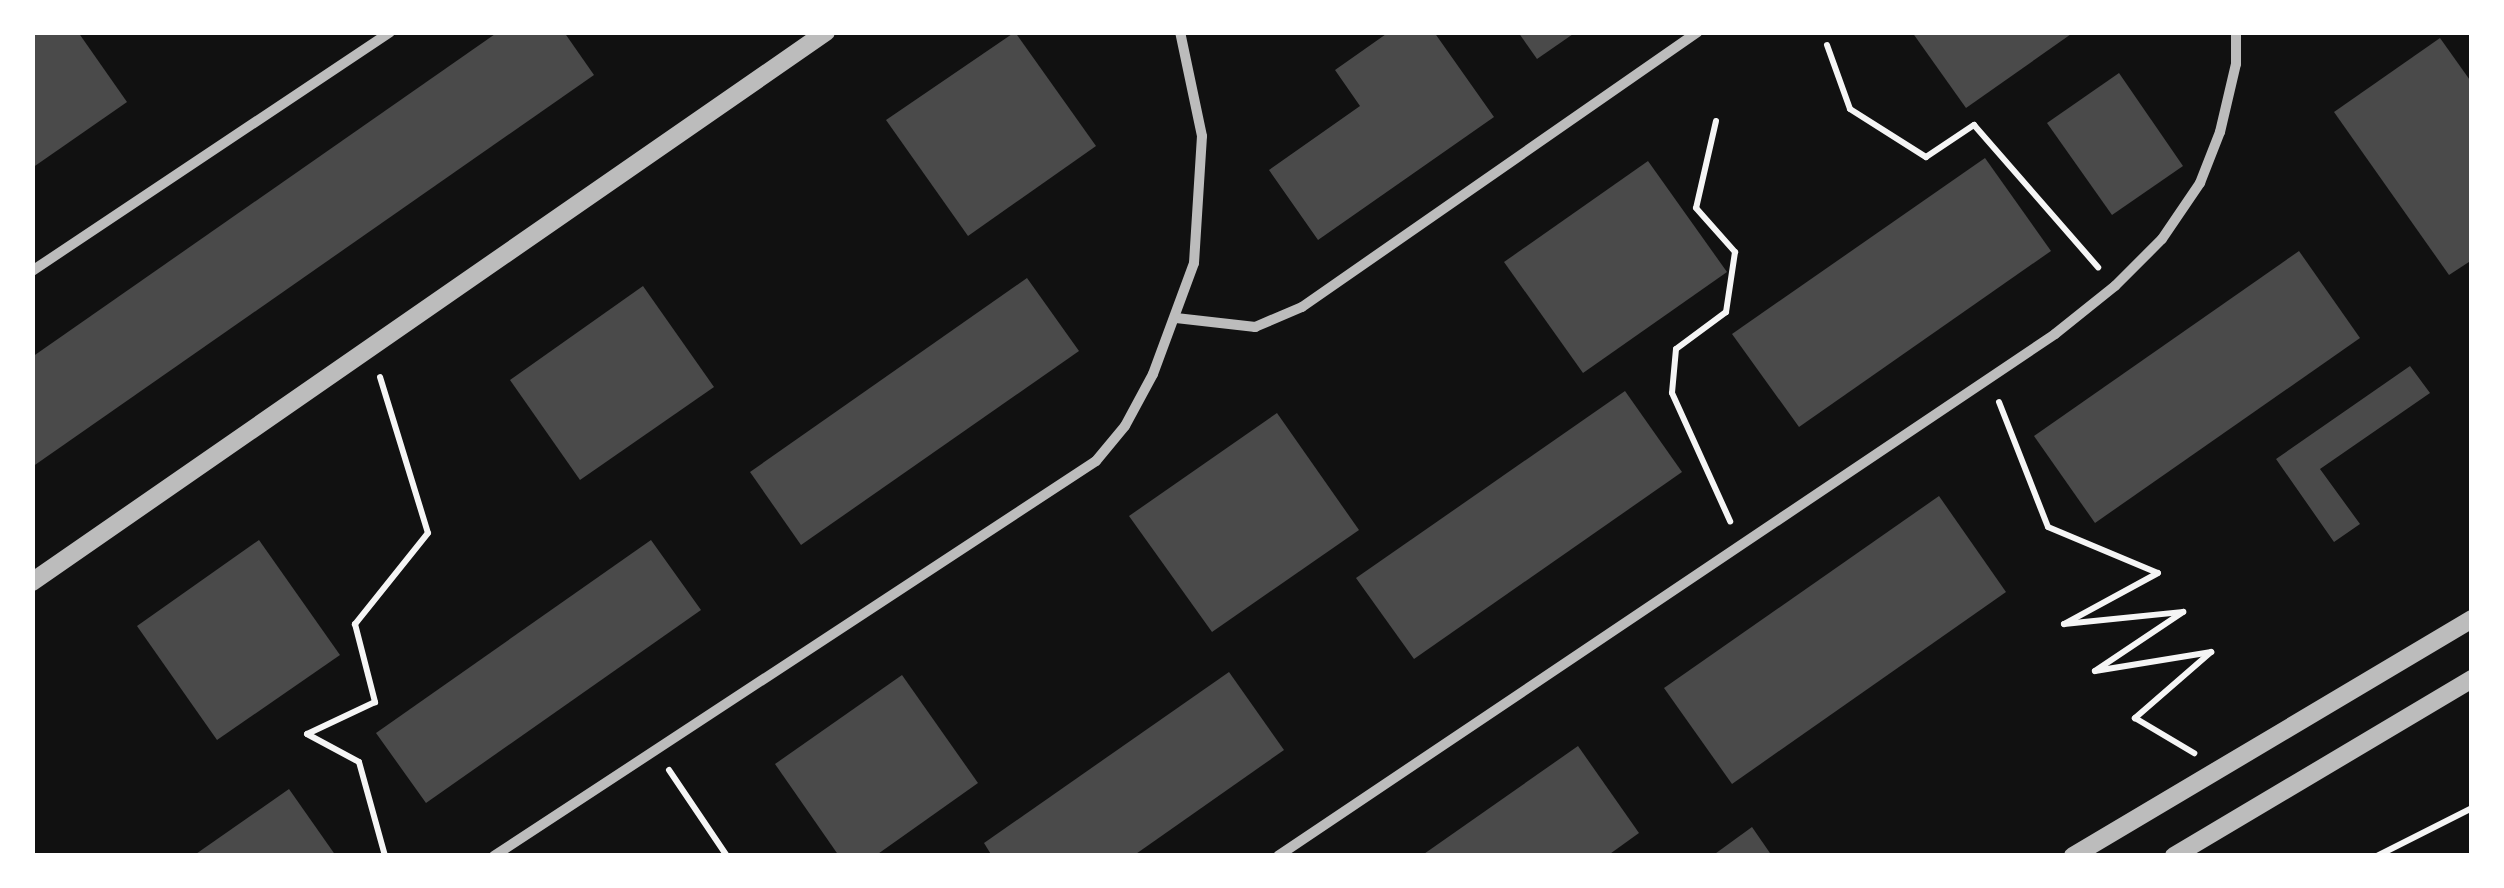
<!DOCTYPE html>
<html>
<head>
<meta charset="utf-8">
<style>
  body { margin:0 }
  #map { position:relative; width:2504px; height:888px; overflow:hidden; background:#111; font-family:"Space Grotesk",sans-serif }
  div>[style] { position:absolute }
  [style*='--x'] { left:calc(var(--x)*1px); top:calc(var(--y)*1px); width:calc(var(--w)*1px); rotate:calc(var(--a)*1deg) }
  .building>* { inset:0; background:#4a4a4a }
  .path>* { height:6px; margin:-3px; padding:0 3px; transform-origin:3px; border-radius:3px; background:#f5f5f5 }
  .minor>* { height:10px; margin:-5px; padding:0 5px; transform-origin:5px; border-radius:5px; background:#bcbcbc }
  .tertiary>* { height:18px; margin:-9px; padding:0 9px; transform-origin:9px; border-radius:9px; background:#bcbcbc }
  span { translate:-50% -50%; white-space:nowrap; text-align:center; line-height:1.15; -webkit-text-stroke:10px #fff; paint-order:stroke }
  .frame { position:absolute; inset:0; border:35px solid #fff; pointer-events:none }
</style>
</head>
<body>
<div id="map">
  <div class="building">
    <div style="clip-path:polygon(32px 32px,78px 32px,127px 102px,32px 168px)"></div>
    <div style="clip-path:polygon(498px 32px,564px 32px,594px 75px,32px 467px,32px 357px)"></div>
    <div style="clip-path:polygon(1015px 32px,1096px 146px,968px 236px,886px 120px)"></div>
    <div style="clip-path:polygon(1389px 32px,1434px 32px,1494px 117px,1318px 240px,1269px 170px,1360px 106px,1335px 70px)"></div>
    <div style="clip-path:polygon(1518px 32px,1576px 32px,1537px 59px)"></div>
    <div style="clip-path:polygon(1912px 32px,2074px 32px,1966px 108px)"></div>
    <div style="clip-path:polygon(2440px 38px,2472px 83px,2472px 260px,2449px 275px,2334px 112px)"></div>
    <div style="clip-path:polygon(2119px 73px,2183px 166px,2112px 215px,2047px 123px)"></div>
    <div style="clip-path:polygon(1985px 158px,2051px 251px,1799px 427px,1732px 334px)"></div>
    <div style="clip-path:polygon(1648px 161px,1727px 272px,1583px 373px,1504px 262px)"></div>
    <div style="clip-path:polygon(2299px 251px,2360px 338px,2095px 523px,2034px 436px)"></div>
    <div style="clip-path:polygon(1027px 278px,1079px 351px,801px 545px,750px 472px)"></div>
    <div style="clip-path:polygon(643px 286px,714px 387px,580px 480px,510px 380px)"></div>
    <div style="clip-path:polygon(2410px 366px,2430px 393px,2320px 469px,2360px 524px,2334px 542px,2276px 459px)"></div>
    <div style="clip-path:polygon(1625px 391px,1682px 472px,1414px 659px,1356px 578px)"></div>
    <div style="clip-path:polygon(1277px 413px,1359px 530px,1212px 632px,1129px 516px)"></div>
    <div style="clip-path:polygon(1939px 496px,2006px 592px,1732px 784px,1664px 688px)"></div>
    <div style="clip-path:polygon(259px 540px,340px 655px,217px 740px,137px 626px)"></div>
    <div style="clip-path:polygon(651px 540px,701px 610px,426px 803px,376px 733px)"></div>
    <div style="clip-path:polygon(1229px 672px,1284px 750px,1133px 856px,992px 856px,984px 843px)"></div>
    <div style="clip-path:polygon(902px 675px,978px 783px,875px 856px,839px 856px,775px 764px)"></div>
    <div style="clip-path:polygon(1578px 746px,1639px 833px,1607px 856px,1421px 856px)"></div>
    <div style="clip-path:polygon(289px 789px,336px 856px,193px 856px)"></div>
    <div style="clip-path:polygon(1752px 827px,1772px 856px,1712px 856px)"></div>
  </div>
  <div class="path">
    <div style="--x:1827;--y:45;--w:68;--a:70.2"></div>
    <div style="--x:1850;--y:109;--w:90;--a:32.3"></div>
    <div style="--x:1926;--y:157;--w:58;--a:-33.7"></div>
    <div style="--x:1974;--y:125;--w:189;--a:48.9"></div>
    <div style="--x:1716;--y:121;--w:89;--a:102.9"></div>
    <div style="--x:1696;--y:208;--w:59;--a:48.4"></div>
    <div style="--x:1735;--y:252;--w:61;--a:98.5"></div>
    <div style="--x:1726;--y:312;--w:62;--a:143.5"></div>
    <div style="--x:1676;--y:349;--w:44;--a:95.2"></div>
    <div style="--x:1672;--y:393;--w:141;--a:65.6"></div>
    <div style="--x:380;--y:377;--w:163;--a:72.9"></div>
    <div style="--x:428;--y:533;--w:117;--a:128.7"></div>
    <div style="--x:355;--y:624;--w:81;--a:75.6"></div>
    <div style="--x:375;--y:702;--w:75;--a:154.8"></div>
    <div style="--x:307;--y:734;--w:59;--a:28.3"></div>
    <div style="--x:359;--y:762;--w:98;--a:74.5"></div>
    <div style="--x:1999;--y:402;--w:134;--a:68.6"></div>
    <div style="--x:2048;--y:527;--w:119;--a:22.7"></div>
    <div style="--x:2158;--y:573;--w:107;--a:151.5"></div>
    <div style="--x:2064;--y:624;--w:120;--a:-5.8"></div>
    <div style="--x:2183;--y:612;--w:106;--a:146.2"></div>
    <div style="--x:2095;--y:671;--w:118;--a:-9.3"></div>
    <div style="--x:2211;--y:652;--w:101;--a:139"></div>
    <div style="--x:2135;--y:718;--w:69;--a:30.7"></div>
    <div style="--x:669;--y:770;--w:104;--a:56"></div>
    <div style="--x:2377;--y:856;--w:106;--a:-26.8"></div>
  </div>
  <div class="minor">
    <div style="--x:32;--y:271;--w:430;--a:-33.7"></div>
    <div style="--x:1176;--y:318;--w:80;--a:6.5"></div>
    <div style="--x:1255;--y:327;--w:51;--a:-23.1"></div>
    <div style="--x:1302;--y:307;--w:482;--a:-34.8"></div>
    <div style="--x:494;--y:856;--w:720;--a:-33.27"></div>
    <div style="--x:1096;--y:461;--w:45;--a:-50.4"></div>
    <div style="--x:1125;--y:426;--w:59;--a:-61.7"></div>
    <div style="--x:1153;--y:374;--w:118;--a:-69.7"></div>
    <div style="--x:1194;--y:263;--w:127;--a:-86.4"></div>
    <div style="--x:1202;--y:136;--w:106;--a:-101.9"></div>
    <div style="--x:1278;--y:856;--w:936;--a:-33.89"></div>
    <div style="--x:2055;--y:334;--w:77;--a:-38.7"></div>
    <div style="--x:2115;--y:286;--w:66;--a:-45"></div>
    <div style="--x:2162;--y:239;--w:68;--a:-55.8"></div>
    <div style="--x:2200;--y:183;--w:55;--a:-68.6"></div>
    <div style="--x:2220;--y:132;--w:70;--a:-76.8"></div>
    <div style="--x:2236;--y:64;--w:32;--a:-90"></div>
  </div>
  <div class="tertiary">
    <div style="--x:32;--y:582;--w:966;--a:-34.71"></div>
    <div style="--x:2073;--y:856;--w:464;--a:-30.7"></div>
    <div style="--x:2174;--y:856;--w:347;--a:-30.7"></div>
  </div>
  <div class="frame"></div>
</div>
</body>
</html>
